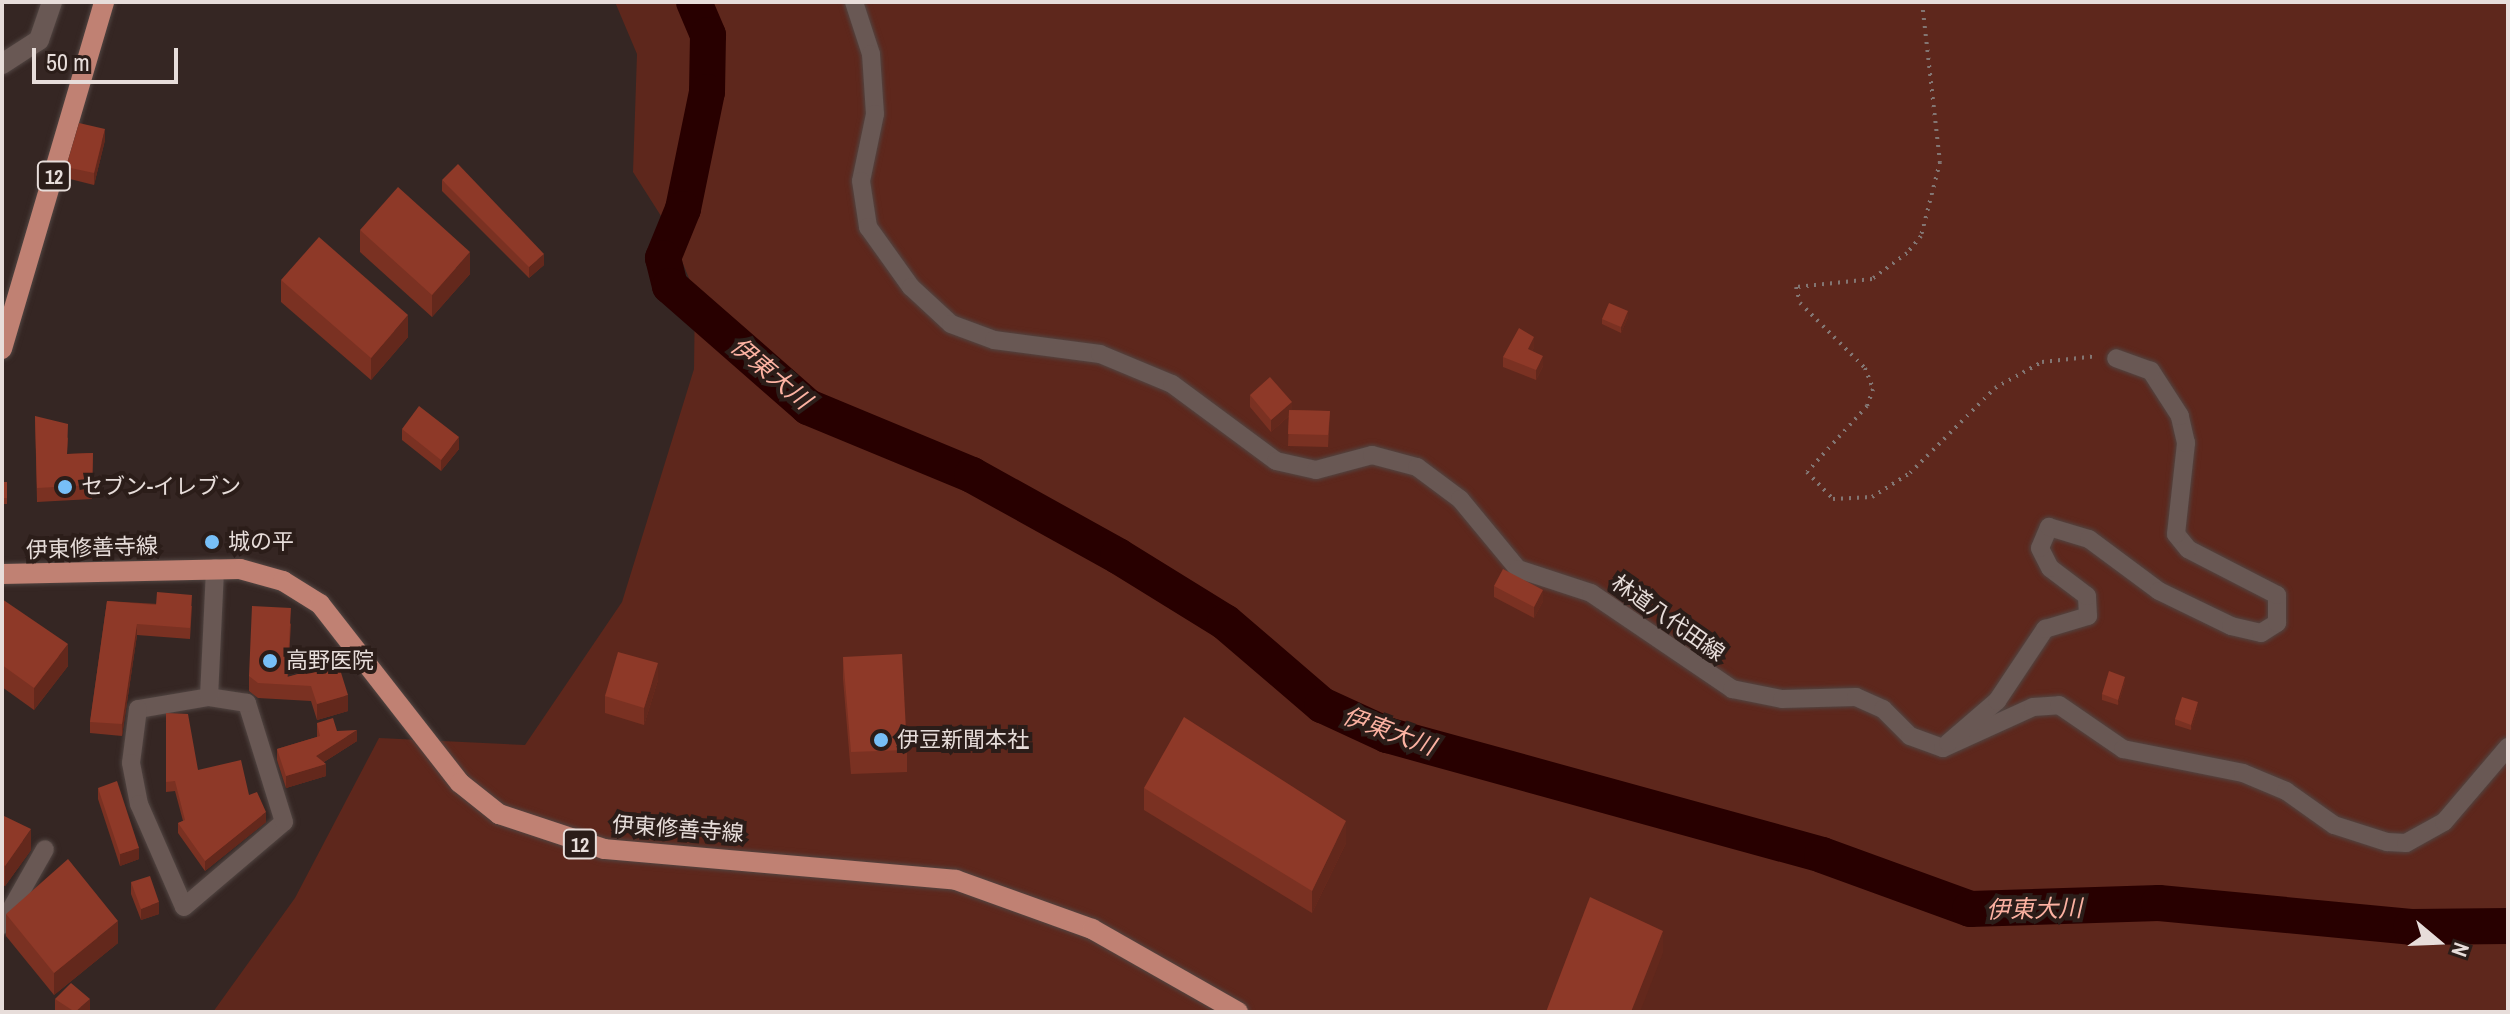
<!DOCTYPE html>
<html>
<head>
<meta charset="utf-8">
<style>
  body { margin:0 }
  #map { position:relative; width:2510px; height:1014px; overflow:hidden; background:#352623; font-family:"Archivo Narrow","Noto Sans JP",sans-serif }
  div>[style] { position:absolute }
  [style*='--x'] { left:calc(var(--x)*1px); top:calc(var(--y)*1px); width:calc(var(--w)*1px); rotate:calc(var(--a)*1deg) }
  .green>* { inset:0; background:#5e271c }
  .river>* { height:36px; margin:-18px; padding:0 18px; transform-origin:18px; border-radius:18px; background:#280000 }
  .path>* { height:4px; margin-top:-2px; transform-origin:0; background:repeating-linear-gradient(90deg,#837673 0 2px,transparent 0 8px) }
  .roads { filter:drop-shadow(0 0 2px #514542) drop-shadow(0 0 2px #514542) }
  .street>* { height:18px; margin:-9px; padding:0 9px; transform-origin:9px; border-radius:9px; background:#695854 }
  .secondary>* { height:20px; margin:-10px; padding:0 10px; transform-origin:10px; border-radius:10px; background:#695854 }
  .primary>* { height:20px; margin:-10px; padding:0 10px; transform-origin:10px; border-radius:10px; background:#c08173 }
  .wall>* { inset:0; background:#7a3122 }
  .shaded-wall>* { inset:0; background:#63281c }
  .building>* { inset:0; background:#8e3928 }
  .dots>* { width:22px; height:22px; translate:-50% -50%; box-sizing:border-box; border:4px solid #2b1d19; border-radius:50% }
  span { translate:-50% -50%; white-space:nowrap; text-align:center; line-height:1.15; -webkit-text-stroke:8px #2b1d19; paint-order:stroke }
  .shield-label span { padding:2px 6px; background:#2b1d19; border:2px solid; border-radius:6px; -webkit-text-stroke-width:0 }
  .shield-label { font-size:20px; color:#e7ddda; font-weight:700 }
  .poi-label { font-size:22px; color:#e7ddda }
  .left { translate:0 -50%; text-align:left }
  .street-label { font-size:22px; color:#e7ddda }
  .water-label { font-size:24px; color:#fcb2a2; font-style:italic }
  .frame { position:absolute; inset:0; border:4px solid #e7ddda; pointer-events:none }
  .north { position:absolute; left:2398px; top:902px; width:80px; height:80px; -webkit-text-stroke:6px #2b1d19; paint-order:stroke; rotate:109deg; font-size:22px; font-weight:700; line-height:32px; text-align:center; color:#e7ddda }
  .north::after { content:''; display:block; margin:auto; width:28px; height:36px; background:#e7ddda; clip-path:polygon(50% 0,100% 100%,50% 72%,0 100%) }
  .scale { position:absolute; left:32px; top:48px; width:146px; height:36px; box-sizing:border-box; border:4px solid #e7ddda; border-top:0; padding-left:10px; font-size:24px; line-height:28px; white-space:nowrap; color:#e7ddda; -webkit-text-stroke:6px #2b1d19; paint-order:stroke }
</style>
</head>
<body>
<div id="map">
  <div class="green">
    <div style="clip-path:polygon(615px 2px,2508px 2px,2508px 1012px,213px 1012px,295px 898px,379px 738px,525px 745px,622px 602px,694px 369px,695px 293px,668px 227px,633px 172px,637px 54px)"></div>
  </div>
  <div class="river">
    <div style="--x:694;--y:2;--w:36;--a:67"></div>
    <div style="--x:708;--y:35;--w:57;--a:91"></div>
    <div style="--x:707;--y:92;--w:119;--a:101.6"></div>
    <div style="--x:683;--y:209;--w:53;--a:112.2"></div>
    <div style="--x:663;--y:258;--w:29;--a:76"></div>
    <div style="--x:670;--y:286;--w:184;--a:41.2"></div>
    <div style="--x:808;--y:407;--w:178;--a:22.5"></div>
    <div style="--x:972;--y:475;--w:167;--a:29"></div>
    <div style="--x:1118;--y:556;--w:126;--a:31.7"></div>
    <div style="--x:1225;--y:622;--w:128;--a:40.6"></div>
    <div style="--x:1322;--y:705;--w:72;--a:24.8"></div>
    <div style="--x:1387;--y:735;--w:451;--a:15.4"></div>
    <div style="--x:1822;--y:855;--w:158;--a:20"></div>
    <div style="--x:1970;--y:909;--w:189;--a:-1.8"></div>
    <div style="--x:2159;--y:903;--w:253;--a:5.4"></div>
    <div style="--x:2411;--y:927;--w:97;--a:-0.6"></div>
  </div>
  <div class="path">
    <div style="--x:1922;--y:2;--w:161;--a:83.6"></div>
    <div style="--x:1940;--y:162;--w:76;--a:104.4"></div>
    <div style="--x:1921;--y:236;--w:22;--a:129"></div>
    <div style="--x:1907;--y:253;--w:44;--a:143.4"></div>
    <div style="--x:1872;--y:279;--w:76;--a:174"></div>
    <div style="--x:1796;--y:287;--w:16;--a:76"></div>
    <div style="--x:1800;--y:303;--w:92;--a:45"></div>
    <div style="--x:1865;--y:368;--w:22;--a:69"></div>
    <div style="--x:1873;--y:389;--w:18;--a:109"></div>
    <div style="--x:1867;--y:406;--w:89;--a:132.3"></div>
    <div style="--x:1807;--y:472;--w:37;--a:46"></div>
    <div style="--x:1833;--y:499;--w:39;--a:-3"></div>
    <div style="--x:1872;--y:497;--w:45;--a:-32.3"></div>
    <div style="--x:1910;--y:473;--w:120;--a:-45"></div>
    <div style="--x:1995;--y:388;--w:54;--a:-29"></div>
    <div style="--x:2042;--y:362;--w:56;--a:-6.1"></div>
  </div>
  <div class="roads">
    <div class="street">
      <div style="--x:854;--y:2;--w:55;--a:71.9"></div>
      <div style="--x:871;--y:54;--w:60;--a:86.2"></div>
      <div style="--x:875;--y:114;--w:68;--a:101.8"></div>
      <div style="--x:861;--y:181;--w:47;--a:81.3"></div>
      <div style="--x:868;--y:227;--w:74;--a:54.4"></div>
      <div style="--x:911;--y:287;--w:54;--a:42.8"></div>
      <div style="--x:951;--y:324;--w:46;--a:20.4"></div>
      <div style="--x:994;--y:340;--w:107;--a:7.5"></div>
      <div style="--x:1100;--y:354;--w:78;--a:22.6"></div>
      <div style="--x:1172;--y:384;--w:129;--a:36.5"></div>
      <div style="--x:1276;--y:461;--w:41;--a:12.7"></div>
      <div style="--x:1316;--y:470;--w:58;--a:-15"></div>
      <div style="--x:1372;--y:455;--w:47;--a:14.9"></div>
      <div style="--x:1417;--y:467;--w:54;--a:36.7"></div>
      <div style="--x:1460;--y:499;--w:91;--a:50.4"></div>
      <div style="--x:1518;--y:569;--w:77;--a:18.2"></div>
      <div style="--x:1591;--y:593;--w:171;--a:34.2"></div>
      <div style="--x:1732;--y:689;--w:51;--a:11.3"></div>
      <div style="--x:1782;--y:699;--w:74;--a:-1.5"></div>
      <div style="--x:1856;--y:697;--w:30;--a:24"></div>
      <div style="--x:1883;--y:709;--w:38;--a:45"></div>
      <div style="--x:1910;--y:736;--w:35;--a:20"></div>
      <div style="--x:1943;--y:748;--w:99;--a:-24.5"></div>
      <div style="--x:2033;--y:707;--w:26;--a:-4"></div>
      <div style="--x:2059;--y:705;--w:78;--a:34.5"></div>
      <div style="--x:2123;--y:749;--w:122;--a:11.3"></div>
      <div style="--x:2243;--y:773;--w:47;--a:22.7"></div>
      <div style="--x:2286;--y:791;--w:59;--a:35.3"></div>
      <div style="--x:2334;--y:825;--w:56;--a:17.8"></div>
      <div style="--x:2387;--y:842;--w:19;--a:3"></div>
      <div style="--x:2406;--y:843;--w:43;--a:-28.9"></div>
      <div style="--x:2444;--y:822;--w:99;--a:-49.5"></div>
      <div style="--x:209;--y:697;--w:72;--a:170.4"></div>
      <div style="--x:138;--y:709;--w:54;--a:97.4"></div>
      <div style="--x:131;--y:763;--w:42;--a:79"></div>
      <div style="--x:139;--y:804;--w:112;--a:66.4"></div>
      <div style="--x:184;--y:907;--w:131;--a:-40.4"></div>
      <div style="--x:284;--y:822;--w:125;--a:-107.3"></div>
      <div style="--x:247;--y:703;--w:38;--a:-171"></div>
      <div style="--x:209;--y:697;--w:129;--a:-87.3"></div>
      <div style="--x:1948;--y:743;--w:65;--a:-40.6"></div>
      <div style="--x:1997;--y:701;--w:87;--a:-56.3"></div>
      <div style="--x:2045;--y:629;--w:45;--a:-16.8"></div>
      <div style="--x:2088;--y:616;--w:20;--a:-93"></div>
      <div style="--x:2087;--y:596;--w:46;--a:-142.9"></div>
      <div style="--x:2050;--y:568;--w:22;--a:-117"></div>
      <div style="--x:2040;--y:548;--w:23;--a:-67"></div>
      <div style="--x:2049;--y:527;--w:42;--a:16.7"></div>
      <div style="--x:2089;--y:539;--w:87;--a:36.6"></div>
      <div style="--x:2159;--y:591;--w:80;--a:25.9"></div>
      <div style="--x:2231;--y:626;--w:31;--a:13"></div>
      <div style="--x:2261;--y:633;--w:19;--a:-32"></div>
      <div style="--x:2277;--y:623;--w:28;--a:-90"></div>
      <div style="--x:2277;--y:595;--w:100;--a:-152.7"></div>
      <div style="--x:2188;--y:549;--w:19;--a:-129"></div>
      <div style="--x:2176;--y:534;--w:92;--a:-83.7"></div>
      <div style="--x:2186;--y:443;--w:28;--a:-103"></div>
      <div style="--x:2180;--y:416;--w:54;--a:-122.8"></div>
      <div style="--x:2151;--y:371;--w:37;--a:-160"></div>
      <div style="--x:2;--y:925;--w:87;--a:-60.5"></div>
    </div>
    <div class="secondary">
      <div style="--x:2;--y:64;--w:44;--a:-33"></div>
      <div style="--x:39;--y:40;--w:40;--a:-71.1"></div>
    </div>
    <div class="primary">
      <div style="--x:2;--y:349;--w:362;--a:-73.6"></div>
      <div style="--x:2;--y:574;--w:238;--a:-1.2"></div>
      <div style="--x:240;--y:569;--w:45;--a:15.6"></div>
      <div style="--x:283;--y:581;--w:44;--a:31.9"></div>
      <div style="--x:320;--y:604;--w:227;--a:52"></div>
      <div style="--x:460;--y:783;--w:50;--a:38.5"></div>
      <div style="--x:499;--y:814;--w:111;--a:18.4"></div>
      <div style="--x:604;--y:849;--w:353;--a:5"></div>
      <div style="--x:956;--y:880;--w:145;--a:19.8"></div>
      <div style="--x:1092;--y:929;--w:168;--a:29.6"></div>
    </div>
  </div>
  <div class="wall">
    <div style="clip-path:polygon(105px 140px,94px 185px,66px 178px,66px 167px)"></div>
    <div style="clip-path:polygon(442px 180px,544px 265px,529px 278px,442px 191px)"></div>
    <div style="clip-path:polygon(360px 230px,470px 274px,432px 317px,360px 252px)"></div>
    <div style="clip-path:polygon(281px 280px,408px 337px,371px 380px,281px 302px)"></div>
    <div style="clip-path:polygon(1628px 317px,1621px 333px,1602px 324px,1602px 319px)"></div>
    <div style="clip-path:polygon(1534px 347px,1532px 351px,1543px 366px,1536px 380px,1503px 367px,1503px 357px)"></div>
    <div style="clip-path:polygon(1250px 395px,1292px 410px,1330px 411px,1328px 447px,1288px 446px,1289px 416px,1271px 432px,1250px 407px)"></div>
    <div style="clip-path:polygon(35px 416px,68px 438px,67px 454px,93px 453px,92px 499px,37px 502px)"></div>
    <div style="clip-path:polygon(402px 429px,459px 449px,441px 471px,402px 440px)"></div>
    <div style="clip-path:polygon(2px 482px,7px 482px,7px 504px,2px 504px)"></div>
    <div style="clip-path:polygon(1494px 586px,1543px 601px,1534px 618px,1494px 597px)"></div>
    <div style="clip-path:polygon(2px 599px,68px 666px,34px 710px,2px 687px)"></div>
    <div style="clip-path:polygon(107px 601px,192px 606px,190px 639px,137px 635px,122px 736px,90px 733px,90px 722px)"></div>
    <div style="clip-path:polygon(291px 623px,288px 677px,338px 663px,348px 711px,317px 720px,311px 701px,258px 698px,249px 691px,249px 676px)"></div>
    <div style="clip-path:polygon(843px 657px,907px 750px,907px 772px,851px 774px,843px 679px)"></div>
    <div style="clip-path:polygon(658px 680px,644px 725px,605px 713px,605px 696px)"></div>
    <div style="clip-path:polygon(2125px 682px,2118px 705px,2102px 700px,2102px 694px)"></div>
    <div style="clip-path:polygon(2198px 708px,2191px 730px,2175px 725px,2175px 719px)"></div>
    <div style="clip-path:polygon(166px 713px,198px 770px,249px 795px,266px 822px,205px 871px,178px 833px,178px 823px,183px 821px,175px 791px,166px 792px)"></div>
    <div style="clip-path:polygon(317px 723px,357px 741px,324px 762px,326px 776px,286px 788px,277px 760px,277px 749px,317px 737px)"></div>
    <div style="clip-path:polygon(98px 788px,139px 859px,120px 866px,98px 799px)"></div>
    <div style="clip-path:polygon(1144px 788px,1346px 843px,1312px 913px,1144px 810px)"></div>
    <div style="clip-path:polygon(2px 815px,31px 850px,5px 886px,2px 885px)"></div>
    <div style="clip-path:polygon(131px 882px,159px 914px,141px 920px,131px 894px)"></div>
    <div style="clip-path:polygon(6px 914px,118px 943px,54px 995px,6px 936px)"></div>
    <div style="clip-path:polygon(55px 999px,90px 1010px,88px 1012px,58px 1012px,55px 1010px)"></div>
  </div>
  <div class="shaded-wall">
    <div style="clip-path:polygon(105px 129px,105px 140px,94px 185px,94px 173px)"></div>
    <div style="clip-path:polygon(470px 252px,470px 274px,432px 317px,432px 295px)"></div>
    <div style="clip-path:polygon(544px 254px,544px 265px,529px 278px,529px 267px)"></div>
    <div style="clip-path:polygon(1628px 311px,1628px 317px,1621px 333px,1621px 327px)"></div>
    <div style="clip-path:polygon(408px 315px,408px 337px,371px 380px,371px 358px)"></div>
    <div style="clip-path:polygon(1534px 337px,1534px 347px,1528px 359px,1528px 349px)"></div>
    <div style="clip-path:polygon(1543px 356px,1543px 366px,1536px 380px,1536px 370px)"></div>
    <div style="clip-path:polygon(1292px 402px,1292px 413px,1271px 432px,1271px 420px)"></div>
    <div style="clip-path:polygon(459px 437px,459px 449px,441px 471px,441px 460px)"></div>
    <div style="clip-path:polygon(1543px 590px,1543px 601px,1534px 618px,1534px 607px)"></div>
    <div style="clip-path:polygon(137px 624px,137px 635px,122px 736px,122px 724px)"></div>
    <div style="clip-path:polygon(68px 644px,68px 666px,34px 710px,34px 688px)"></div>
    <div style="clip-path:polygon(658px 663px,658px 680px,644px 725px,644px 708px)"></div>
    <div style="clip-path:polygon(2125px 677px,2125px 682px,2118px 705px,2118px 700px)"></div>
    <div style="clip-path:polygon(348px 695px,348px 711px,317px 720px,317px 704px)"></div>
    <div style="clip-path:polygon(2198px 702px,2198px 708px,2191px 730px,2191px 725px)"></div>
    <div style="clip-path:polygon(357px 730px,357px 741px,316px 767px,316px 756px)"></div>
    <div style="clip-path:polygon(326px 764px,326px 776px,286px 788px,286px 776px)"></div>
    <div style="clip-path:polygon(266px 812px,266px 822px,205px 871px,205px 861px)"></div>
    <div style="clip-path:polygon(1346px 821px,1346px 843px,1312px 913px,1312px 891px)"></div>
    <div style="clip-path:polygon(31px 829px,31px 850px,5px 886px,5px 866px)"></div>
    <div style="clip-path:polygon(139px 848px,139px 859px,120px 866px,120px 854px)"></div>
    <div style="clip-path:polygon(159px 902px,159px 914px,141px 920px,141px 909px)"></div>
    <div style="clip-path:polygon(118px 921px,118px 943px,54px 995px,54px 973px)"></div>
    <div style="clip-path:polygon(1663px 931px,1663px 953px,1640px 1012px,1631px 1012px)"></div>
    <div style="clip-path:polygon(90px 999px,90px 1010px,88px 1012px,75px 1012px)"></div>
  </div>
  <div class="building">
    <div style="clip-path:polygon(79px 123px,105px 129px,94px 173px,66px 167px)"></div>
    <div style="clip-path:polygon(458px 164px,544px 254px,529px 267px,442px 180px)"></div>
    <div style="clip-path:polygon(398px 187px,470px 252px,432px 295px,360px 230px)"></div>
    <div style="clip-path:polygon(319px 237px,408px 315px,371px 358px,281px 280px)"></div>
    <div style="clip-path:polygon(1609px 303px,1628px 311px,1621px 327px,1602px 319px)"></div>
    <div style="clip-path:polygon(1519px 328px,1534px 337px,1528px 349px,1543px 356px,1536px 370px,1503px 357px)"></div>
    <div style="clip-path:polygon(1270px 377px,1292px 402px,1271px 420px,1250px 395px)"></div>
    <div style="clip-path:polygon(419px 406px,459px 437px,441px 460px,402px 429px)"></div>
    <div style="clip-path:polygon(1289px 410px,1330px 411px,1328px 435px,1288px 434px)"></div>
    <div style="clip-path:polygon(35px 416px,68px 424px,67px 454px,93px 453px,92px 485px,37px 488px)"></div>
    <div style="clip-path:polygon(2px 482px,7px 482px,7px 498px,2px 498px)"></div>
    <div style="clip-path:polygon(1503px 569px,1543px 590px,1534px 607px,1494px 586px)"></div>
    <div style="clip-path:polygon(157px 592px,192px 595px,190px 628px,137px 624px,122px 724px,90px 722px,107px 601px,156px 605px)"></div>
    <div style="clip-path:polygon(2px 599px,68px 644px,34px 688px,2px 665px)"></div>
    <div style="clip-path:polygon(252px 606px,291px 608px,287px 677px,338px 663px,348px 695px,317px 704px,311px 686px,258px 683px,249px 676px)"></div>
    <div style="clip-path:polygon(618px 652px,658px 663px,644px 708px,605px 696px)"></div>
    <div style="clip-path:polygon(902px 654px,907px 750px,851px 752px,843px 657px)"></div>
    <div style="clip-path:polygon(2109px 671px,2125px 677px,2118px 700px,2102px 694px)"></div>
    <div style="clip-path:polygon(2182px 697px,2198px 702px,2191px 725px,2175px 719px)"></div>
    <div style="clip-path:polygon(166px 713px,188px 714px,198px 770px,241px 760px,249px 795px,257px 792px,266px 812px,205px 861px,178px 823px,185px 820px,175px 781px,166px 782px)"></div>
    <div style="clip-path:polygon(1184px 717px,1346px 821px,1312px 891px,1144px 788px)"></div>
    <div style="clip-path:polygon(333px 718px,337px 731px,357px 730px,316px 756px,326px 764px,286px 776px,277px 749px,320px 736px,317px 723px)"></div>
    <div style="clip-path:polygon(117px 781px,139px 848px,120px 854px,98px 788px)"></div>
    <div style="clip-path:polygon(2px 815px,31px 829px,5px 866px,2px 864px)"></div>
    <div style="clip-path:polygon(68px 859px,118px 921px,54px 973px,6px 914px)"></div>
    <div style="clip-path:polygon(150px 876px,159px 902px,141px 909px,131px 882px)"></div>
    <div style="clip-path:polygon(1590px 897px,1663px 931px,1631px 1012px,1546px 1012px)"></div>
    <div style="clip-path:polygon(71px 983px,90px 999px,75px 1012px,55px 999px)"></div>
  </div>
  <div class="dots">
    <div style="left:65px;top:487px;background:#77bff7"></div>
    <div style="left:212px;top:542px;background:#77bff7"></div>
    <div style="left:270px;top:661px;background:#77bff7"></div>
    <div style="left:881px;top:740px;background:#77bff7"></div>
  </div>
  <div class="shield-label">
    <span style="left:54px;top:176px">12</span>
    <span style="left:580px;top:844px">12</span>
  </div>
  <div class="poi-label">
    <span class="left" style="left:81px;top:487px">セブン-イレブン</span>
    <span class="left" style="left:228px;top:542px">城の平</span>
    <span class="left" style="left:286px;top:661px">高野医院</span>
    <span class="left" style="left:897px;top:740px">伊豆新聞本社</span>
  </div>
  <div class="street-label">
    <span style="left:92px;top:548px;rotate:-2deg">伊東修善寺線</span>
    <span style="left:1668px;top:618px;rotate:35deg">林道八代田線</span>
    <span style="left:678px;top:829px;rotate:4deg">伊東修善寺線</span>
  </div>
  <div class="water-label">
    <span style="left:771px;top:373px;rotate:40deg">伊東大川</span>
    <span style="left:1389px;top:731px;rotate:20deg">伊東大川</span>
    <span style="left:2034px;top:909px;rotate:-1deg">伊東大川</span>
  </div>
  <div class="frame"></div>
  <div class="north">N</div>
  <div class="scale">50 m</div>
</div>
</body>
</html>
